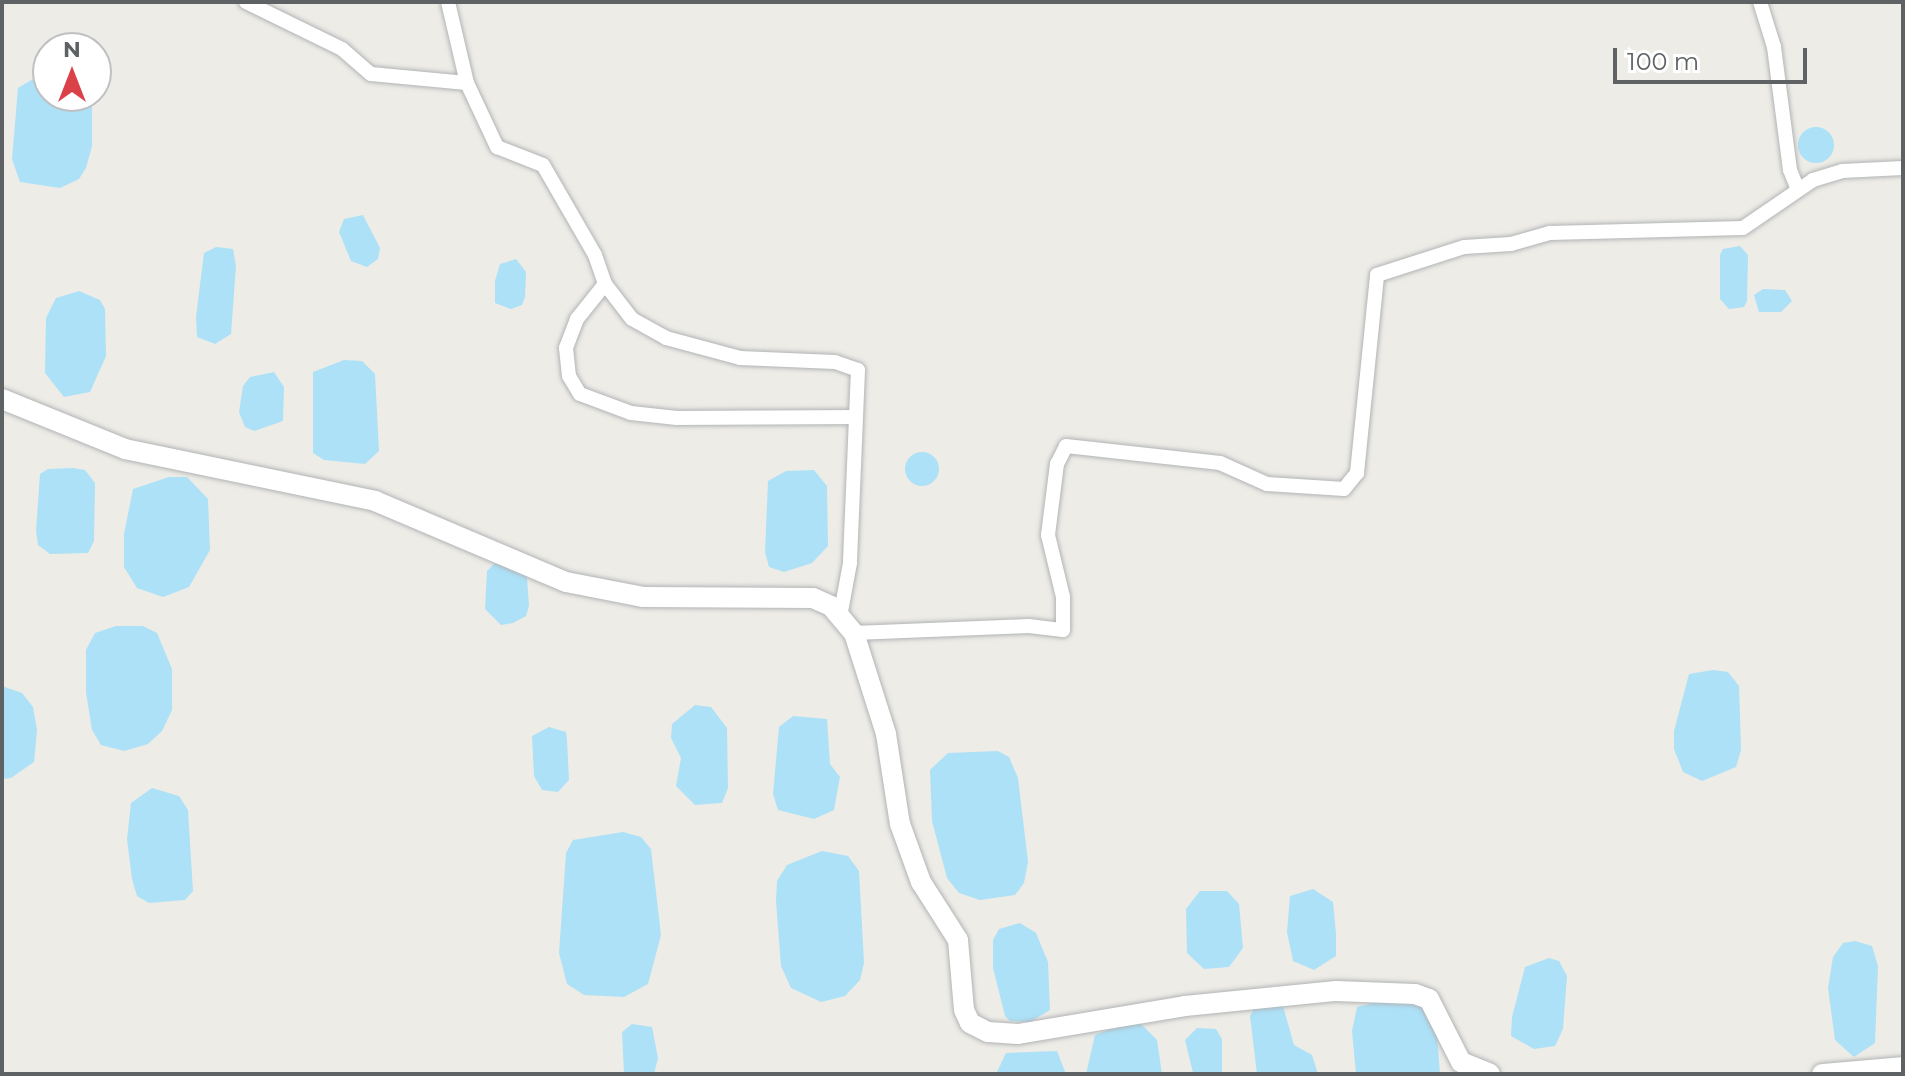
<!DOCTYPE html>
<html>
<head>
<meta charset="utf-8">
<style>
  body { margin:0 }
  #map { position:relative; width:1905px; height:1076px; overflow:hidden; background:#eeece6; font-family:Montserrat,sans-serif }
  div>[style] { position:absolute }
  [style*='--x'] { left:calc(var(--x)*1px); top:calc(var(--y)*1px); width:calc(var(--w)*1px); rotate:calc(var(--a)*1deg) }
  .water>* { inset:0; background:#ade1f7 }
  .round { border-radius:50% }
  .roads { filter:drop-shadow(0 0 2px #b1b4b7) drop-shadow(0 0 2px #b1b4b7) }
  .street>* { height:14px; margin:-7px; padding:0 7px; transform-origin:7px; border-radius:7px; background:#fff }
  .secondary>* { height:20px; margin:-10px; padding:0 10px; transform-origin:10px; border-radius:10px; background:#fff }
  span { translate:-50% -50%; white-space:nowrap; text-align:center; line-height:1.15; -webkit-text-stroke:8px #fff; paint-order:stroke }
  .frame { position:absolute; inset:0; border:4px solid #5e6265; pointer-events:none }
  .north { position:absolute; left:32px; top:32px; width:80px; height:80px; box-sizing:border-box; background:#fff; border:2px solid #bfc0c1; border-radius:50%; rotate:0deg; font-size:22px; font-weight:700; line-height:32px; text-align:center; color:#5e6265 }
  .north::after { content:''; display:block; margin:auto; width:28px; height:36px; background:#da4149; clip-path:polygon(50% 0,100% 100%,50% 72%,0 100%) }
  .scale { position:absolute; left:1613px; top:48px; width:194px; height:36px; box-sizing:border-box; border:4px solid #5e6265; border-top:0; padding-left:10px; font-size:24px; line-height:28px; white-space:nowrap; color:#5e6265; -webkit-text-stroke:6px #fff; paint-order:stroke }
</style>
</head>
<body>
<div id="map">
  <div class="water">
    <div style="clip-path:polygon(48px 70px,48px 96px,92px 96px,92px 146px,86px 168px,79px 179px,60px 188px,20px 182px,12px 159px,18px 88px)"></div>
    <div class="round" style="left:1798px;top:127px;width:36px;height:36px"></div>
    <div style="clip-path:polygon(363px 215px,380px 248px,378px 259px,367px 267px,351px 261px,339px 232px,344px 219px)"></div>
    <div style="clip-path:polygon(1740px 246px,1748px 255px,1747px 301px,1744px 307px,1729px 309px,1720px 299px,1720px 255px,1723px 249px)"></div>
    <div style="clip-path:polygon(216px 247px,233px 249px,236px 266px,231px 334px,215px 344px,197px 337px,196px 317px,204px 253px)"></div>
    <div style="clip-path:polygon(516px 259px,526px 272px,525px 297px,522px 305px,511px 309px,495px 303px,495px 281px,500px 264px)"></div>
    <div style="clip-path:polygon(1763px 289px,1785px 290px,1792px 301px,1781px 312px,1759px 312px,1754px 295px)"></div>
    <div style="clip-path:polygon(79px 291px,100px 300px,105px 309px,106px 356px,90px 392px,64px 397px,45px 373px,46px 318px,56px 298px)"></div>
    <div style="clip-path:polygon(344px 360px,362px 361px,375px 374px,379px 451px,365px 464px,324px 460px,313px 453px,313px 372px)"></div>
    <div style="clip-path:polygon(274px 372px,284px 387px,283px 421px,254px 431px,245px 427px,239px 412px,243px 386px,250px 377px)"></div>
    <div class="round" style="left:905px;top:452px;width:34px;height:34px"></div>
    <div style="clip-path:polygon(73px 468px,85px 470px,95px 483px,94px 541px,88px 553px,50px 554px,38px 545px,36px 531px,40px 474px,48px 469px)"></div>
    <div style="clip-path:polygon(814px 470px,827px 486px,828px 546px,812px 563px,784px 572px,769px 567px,765px 552px,768px 481px,786px 471px)"></div>
    <div style="clip-path:polygon(169px 477px,187px 477px,208px 499px,210px 550px,189px 587px,163px 597px,137px 588px,124px 567px,124px 534px,133px 489px)"></div>
    <div style="clip-path:polygon(496px 562px,523px 568px,527px 578px,529px 606px,526px 616px,513px 623px,501px 625px,485px 609px,487px 571px)"></div>
    <div style="clip-path:polygon(116px 626px,143px 626px,157px 633px,172px 669px,172px 710px,162px 731px,148px 744px,124px 751px,101px 745px,92px 730px,86px 692px,86px 650px,95px 633px)"></div>
    <div style="clip-path:polygon(1713px 670px,1728px 672px,1739px 686px,1741px 750px,1736px 767px,1702px 781px,1683px 772px,1674px 749px,1674px 731px,1689px 674px)"></div>
    <div style="clip-path:polygon(2px 686px,22px 693px,33px 707px,37px 730px,34px 762px,11px 778px,2px 779px)"></div>
    <div style="clip-path:polygon(695px 705px,711px 707px,727px 728px,728px 788px,722px 803px,695px 805px,676px 786px,681px 758px,671px 738px,672px 724px)"></div>
    <div style="clip-path:polygon(793px 716px,827px 719px,830px 764px,840px 777px,834px 810px,814px 819px,778px 810px,773px 794px,779px 727px)"></div>
    <div style="clip-path:polygon(549px 727px,566px 732px,567px 740px,569px 780px,558px 792px,542px 790px,534px 776px,532px 736px)"></div>
    <div style="clip-path:polygon(998px 751px,1009px 757px,1018px 778px,1028px 862px,1024px 883px,1015px 895px,980px 900px,959px 893px,947px 878px,932px 821px,930px 770px,948px 753px)"></div>
    <div style="clip-path:polygon(152px 788px,179px 796px,188px 810px,193px 891px,185px 900px,149px 903px,137px 896px,132px 879px,127px 839px,131px 803px)"></div>
    <div style="clip-path:polygon(623px 832px,641px 837px,651px 849px,661px 935px,648px 984px,624px 997px,584px 995px,567px 984px,559px 953px,566px 853px,573px 840px)"></div>
    <div style="clip-path:polygon(822px 851px,848px 856px,859px 871px,864px 963px,860px 980px,845px 996px,821px 1002px,791px 988px,781px 966px,776px 901px,777px 881px,787px 865px)"></div>
    <div style="clip-path:polygon(1313px 889px,1333px 902px,1336px 934px,1336px 956px,1314px 970px,1293px 961px,1287px 932px,1290px 896px)"></div>
    <div style="clip-path:polygon(1200px 891px,1227px 891px,1239px 904px,1243px 948px,1229px 967px,1204px 969px,1187px 953px,1186px 909px)"></div>
    <div style="clip-path:polygon(1020px 923px,1036px 933px,1048px 962px,1050px 1010px,1030px 1022px,1010px 1021px,1005px 1016px,993px 968px,993px 940px,999px 929px)"></div>
    <div style="clip-path:polygon(1855px 941px,1872px 946px,1878px 966px,1875px 1043px,1854px 1057px,1835px 1040px,1828px 988px,1833px 957px,1843px 943px)"></div>
    <div style="clip-path:polygon(1549px 958px,1559px 961px,1567px 976px,1563px 1029px,1555px 1046px,1534px 1049px,1511px 1036px,1512px 1017px,1525px 967px)"></div>
    <div style="clip-path:polygon(1414px 1002px,1422px 1006px,1437px 1035px,1440px 1074px,1356px 1074px,1352px 1031px,1357px 1007px,1381px 1001px)"></div>
    <div style="clip-path:polygon(1283px 1006px,1294px 1045px,1312px 1055px,1318px 1074px,1257px 1074px,1250px 1016px,1254px 1009px)"></div>
    <div style="clip-path:polygon(1129px 1022px,1141px 1024px,1157px 1040px,1162px 1074px,1086px 1074px,1095px 1035px)"></div>
    <div style="clip-path:polygon(632px 1024px,652px 1027px,658px 1058px,654px 1074px,624px 1073px,622px 1032px)"></div>
    <div style="clip-path:polygon(1197px 1028px,1216px 1029px,1222px 1039px,1222px 1074px,1193px 1073px,1185px 1040px)"></div>
    <div style="clip-path:polygon(1057px 1051px,1066px 1074px,996px 1074px,1006px 1053px)"></div>
  </div>
  <div class="roads">
    <div class="street">
      <div style="--x:246;--y:2;--w:107;--a:26.1"></div>
      <div style="--x:342;--y:49;--w:38;--a:41"></div>
      <div style="--x:371;--y:74;--w:96;--a:5.4"></div>
      <div style="--x:467;--y:83;--w:71;--a:64.9"></div>
      <div style="--x:497;--y:147;--w:49;--a:21.4"></div>
      <div style="--x:543;--y:165;--w:104;--a:60"></div>
      <div style="--x:595;--y:255;--w:31;--a:71"></div>
      <div style="--x:605;--y:284;--w:44;--a:52.4"></div>
      <div style="--x:632;--y:319;--w:39;--a:29"></div>
      <div style="--x:666;--y:338;--w:77;--a:15.1"></div>
      <div style="--x:740;--y:358;--w:95;--a:2.4"></div>
      <div style="--x:835;--y:362;--w:24;--a:19"></div>
      <div style="--x:858;--y:370;--w:193;--a:92.4"></div>
      <div style="--x:850;--y:563;--w:55;--a:100.5"></div>
      <div style="--x:448;--y:2;--w:83;--a:76.8"></div>
      <div style="--x:1760;--y:2;--w:47;--a:72.7"></div>
      <div style="--x:1774;--y:47;--w:124;--a:82.6"></div>
      <div style="--x:1790;--y:170;--w:18;--a:68"></div>
      <div style="--x:605;--y:284;--w:45;--a:128.7"></div>
      <div style="--x:577;--y:319;--w:31;--a:111"></div>
      <div style="--x:566;--y:348;--w:28;--a:84"></div>
      <div style="--x:569;--y:376;--w:21;--a:59"></div>
      <div style="--x:580;--y:394;--w:54;--a:20.4"></div>
      <div style="--x:631;--y:413;--w:46;--a:6.2"></div>
      <div style="--x:677;--y:418;--w:177;--a:-0.3"></div>
      <div style="--x:854;--y:633;--w:175;--a:-2.3"></div>
      <div style="--x:1029;--y:626;--w:34;--a:7"></div>
      <div style="--x:1063;--y:630;--w:33;--a:-90"></div>
      <div style="--x:1063;--y:597;--w:64;--a:-103.6"></div>
      <div style="--x:1048;--y:535;--w:72;--a:-82.8"></div>
      <div style="--x:1057;--y:464;--w:20;--a:-63"></div>
      <div style="--x:1066;--y:446;--w:155;--a:6.3"></div>
      <div style="--x:1220;--y:463;--w:51;--a:24.1"></div>
      <div style="--x:1267;--y:484;--w:77;--a:3.7"></div>
      <div style="--x:1344;--y:489;--w:21;--a:-51"></div>
      <div style="--x:1357;--y:473;--w:199;--a:-84.2"></div>
      <div style="--x:1377;--y:275;--w:91;--a:-17.8"></div>
      <div style="--x:1464;--y:247;--w:47;--a:-3.7"></div>
      <div style="--x:1511;--y:244;--w:41;--a:-15.8"></div>
      <div style="--x:1550;--y:233;--w:193;--a:-1.5"></div>
      <div style="--x:1743;--y:228;--w:85;--a:-34.4"></div>
      <div style="--x:1813;--y:180;--w:30;--a:-17"></div>
      <div style="--x:1842;--y:171;--w:61;--a:-2.8"></div>
    </div>
    <div class="secondary">
      <div style="--x:2;--y:399;--w:133;--a:22.1"></div>
      <div style="--x:125;--y:449;--w:255;--a:11.7"></div>
      <div style="--x:375;--y:501;--w:207;--a:23"></div>
      <div style="--x:566;--y:582;--w:78;--a:11"></div>
      <div style="--x:643;--y:597;--w:170;--a:0.3"></div>
      <div style="--x:813;--y:598;--w:20;--a:24"></div>
      <div style="--x:831;--y:606;--w:35;--a:50"></div>
      <div style="--x:854;--y:633;--w:106;--a:72.4"></div>
      <div style="--x:886;--y:734;--w:91;--a:81.2"></div>
      <div style="--x:900;--y:824;--w:62;--a:70.1"></div>
      <div style="--x:921;--y:882;--w:69;--a:57.5"></div>
      <div style="--x:958;--y:940;--w:70;--a:85.1"></div>
      <div style="--x:964;--y:1010;--w:14;--a:65"></div>
      <div style="--x:970;--y:1023;--w:20;--a:27"></div>
      <div style="--x:988;--y:1032;--w:30;--a:4"></div>
      <div style="--x:1018;--y:1034;--w:169;--a:-9.5"></div>
      <div style="--x:1185;--y:1006;--w:152;--a:-5.7"></div>
      <div style="--x:1336;--y:991;--w:79;--a:2.2"></div>
      <div style="--x:1415;--y:994;--w:15;--a:20"></div>
      <div style="--x:1429;--y:999;--w:71;--a:63.1"></div>
      <div style="--x:1461;--y:1062;--w:31;--a:22"></div>
      <div style="--x:1822;--y:1074;--w:81;--a:-4.9"></div>
    </div>
  </div>
  <div class="frame"></div>
  <div class="north">N</div>
  <div class="scale">100 m</div>
</div>
</body>
</html>
